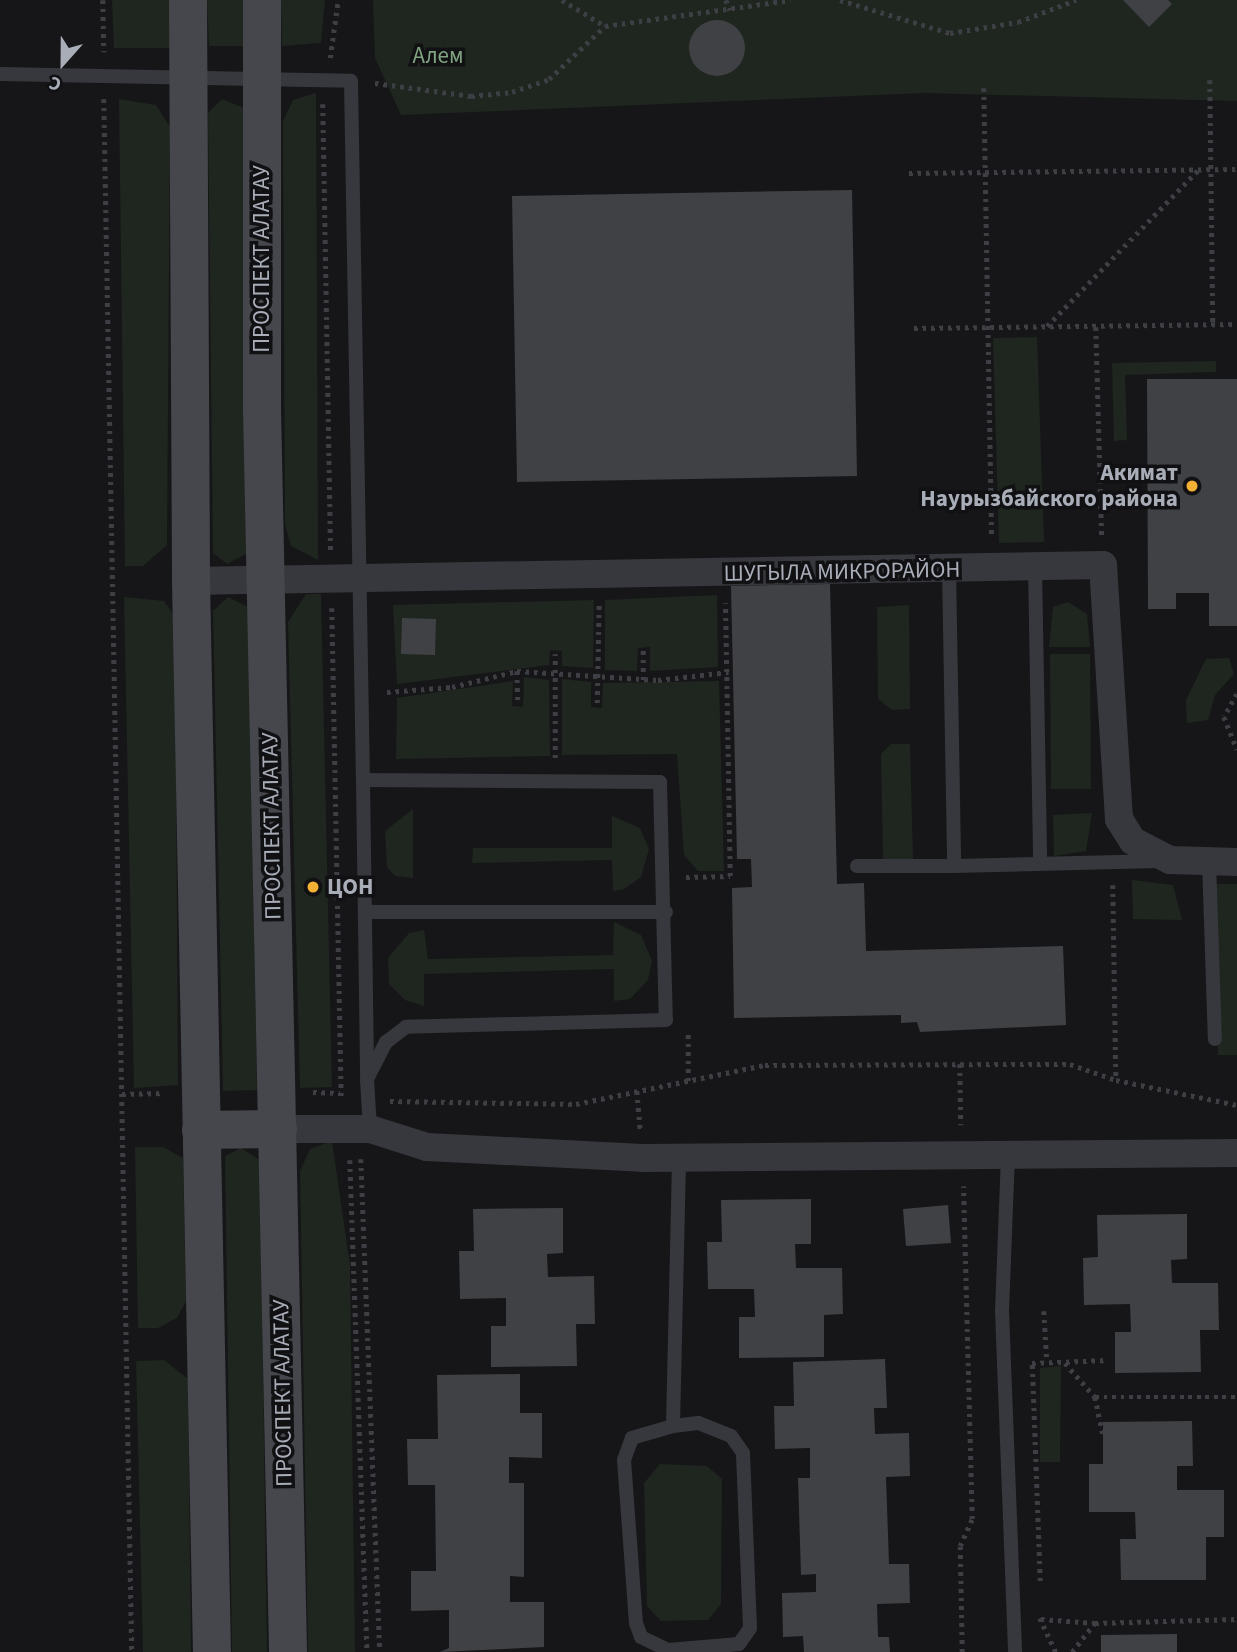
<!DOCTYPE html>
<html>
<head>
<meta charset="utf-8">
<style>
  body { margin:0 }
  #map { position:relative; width:1237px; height:1652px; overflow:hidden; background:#161618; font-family:"Source Sans 3",sans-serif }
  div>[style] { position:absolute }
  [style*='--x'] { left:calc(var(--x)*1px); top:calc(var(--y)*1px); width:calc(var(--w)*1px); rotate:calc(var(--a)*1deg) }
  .green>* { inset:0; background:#1e261f }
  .building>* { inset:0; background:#404145 }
  .round { border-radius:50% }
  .path>* { height:4.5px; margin-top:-2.25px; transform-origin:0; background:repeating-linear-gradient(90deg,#3d3f44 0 3.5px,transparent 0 8.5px) }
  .service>* { height:14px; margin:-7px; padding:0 7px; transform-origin:7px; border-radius:7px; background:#37383d }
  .minor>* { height:28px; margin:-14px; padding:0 14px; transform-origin:14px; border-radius:14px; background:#37383d }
  .secondary>* { height:38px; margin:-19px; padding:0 19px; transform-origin:19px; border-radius:19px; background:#45474d }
  .dots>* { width:19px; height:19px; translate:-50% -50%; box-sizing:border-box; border:4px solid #111113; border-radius:50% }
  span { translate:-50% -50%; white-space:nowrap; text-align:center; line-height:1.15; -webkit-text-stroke:7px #111113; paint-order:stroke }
  .park-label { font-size:23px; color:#7fa381 }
  .street-label { font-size:23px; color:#a8adb8 }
  .poi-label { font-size:23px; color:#a8adb8; font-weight:700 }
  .right { translate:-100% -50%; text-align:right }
  .left { translate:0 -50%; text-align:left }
  .north { position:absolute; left:28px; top:28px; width:70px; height:70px; -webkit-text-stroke:5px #111113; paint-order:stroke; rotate:201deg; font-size:19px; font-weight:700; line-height:28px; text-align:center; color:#a8adb8 }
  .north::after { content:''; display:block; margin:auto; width:24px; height:32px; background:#a8adb8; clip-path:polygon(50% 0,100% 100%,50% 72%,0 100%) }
</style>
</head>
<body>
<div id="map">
  <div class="green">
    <div style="clip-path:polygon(112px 0,169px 0,170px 48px,114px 48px)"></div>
    <div style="clip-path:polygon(207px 0,243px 0,244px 46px,209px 46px)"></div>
    <div style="clip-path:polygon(281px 0,325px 0,321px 43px,282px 46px)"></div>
    <div style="clip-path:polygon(373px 0,1237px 0,1237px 101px,925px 93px,401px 115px,375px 58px)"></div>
    <div style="clip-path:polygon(316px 93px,318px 560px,291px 546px,285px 525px,283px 121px,293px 100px)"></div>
    <div style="clip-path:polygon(119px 99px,156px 105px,170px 127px,167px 545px,143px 566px,125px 566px)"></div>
    <div style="clip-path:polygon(222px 99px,244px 108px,246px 554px,227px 564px,213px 553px,208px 113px)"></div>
    <div style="clip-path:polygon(1037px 337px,1044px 542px,999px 543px,993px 338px)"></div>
    <div style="clip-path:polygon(1216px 361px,1216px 372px,1125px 375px,1127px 440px,1114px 441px,1112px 363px)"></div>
    <div style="clip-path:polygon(306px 594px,321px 594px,332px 1087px,300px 1088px,288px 622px)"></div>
    <div style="clip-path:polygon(717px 595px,718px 667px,650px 671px,650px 647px,638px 648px,637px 671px,605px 670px,605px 600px)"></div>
    <div style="clip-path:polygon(124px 597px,164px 601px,175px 617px,178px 1085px,134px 1088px)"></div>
    <div style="clip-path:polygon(228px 597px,248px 607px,257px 1090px,223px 1091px,213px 611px)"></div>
    <div style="clip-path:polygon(594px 600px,593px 668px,562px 666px,562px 651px,550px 650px,549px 665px,397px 684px,393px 605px)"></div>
    <div style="clip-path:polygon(1068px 602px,1087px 614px,1090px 647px,1049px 647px,1053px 607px)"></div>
    <div style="clip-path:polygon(909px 605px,910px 709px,892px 710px,878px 699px,877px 607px)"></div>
    <div style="clip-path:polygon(1050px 654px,1090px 654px,1091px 789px,1051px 789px)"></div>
    <div style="clip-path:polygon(1229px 658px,1234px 674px,1215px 695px,1208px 720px,1187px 723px,1186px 700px,1206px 659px)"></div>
    <div style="clip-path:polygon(524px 677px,549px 680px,550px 756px,396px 759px,397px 698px,513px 681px,512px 706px,523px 707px)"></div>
    <div style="clip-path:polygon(562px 679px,591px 682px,591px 707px,602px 708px,603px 683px,719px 681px,724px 871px,698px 871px,684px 855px,677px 754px,562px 755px)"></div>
    <div style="clip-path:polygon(891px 744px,910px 744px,913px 859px,883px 859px,881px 754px)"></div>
    <div style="clip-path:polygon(413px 809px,413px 878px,395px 876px,387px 867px,385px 831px)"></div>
    <div style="clip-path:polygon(1092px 813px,1086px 851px,1054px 856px,1053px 815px)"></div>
    <div style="clip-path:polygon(612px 816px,640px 828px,649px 849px,641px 877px,624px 889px,613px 891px,612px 860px,472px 863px,473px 848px,612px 848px)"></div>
    <div style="clip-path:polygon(1132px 880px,1173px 885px,1182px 920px,1133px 919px)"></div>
    <div style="clip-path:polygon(1214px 884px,1237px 884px,1237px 1055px,1218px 1055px)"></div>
    <div style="clip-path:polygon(614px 922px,641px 935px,652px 961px,648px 980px,630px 999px,614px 1001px,614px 969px,424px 974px,424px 1006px,405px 1000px,389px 984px,388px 958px,409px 933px,424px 930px,428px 959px,613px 955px)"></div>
    <div style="clip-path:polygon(332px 1141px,350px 1265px,355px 1652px,308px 1652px,300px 1171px,310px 1149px)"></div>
    <div style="clip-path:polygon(135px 1147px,163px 1147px,183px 1158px,186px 1301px,177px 1318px,158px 1328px,138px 1328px)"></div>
    <div style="clip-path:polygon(241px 1148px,260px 1160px,267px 1652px,232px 1652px,225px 1156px)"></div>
    <div style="clip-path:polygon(164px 1360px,188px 1379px,191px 1652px,143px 1652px,136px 1361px)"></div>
    <div style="clip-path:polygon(1061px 1366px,1060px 1462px,1040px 1462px,1040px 1368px)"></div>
    <div style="clip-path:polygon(660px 1464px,707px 1466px,722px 1479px,721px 1604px,708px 1620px,661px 1621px,647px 1606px,644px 1483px)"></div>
  </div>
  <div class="building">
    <div style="clip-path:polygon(1123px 0,1168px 0,1172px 4px,1149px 27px)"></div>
    <div class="round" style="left:689px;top:20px;width:56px;height:56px"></div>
    <div style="clip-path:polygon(852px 190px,857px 476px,517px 482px,512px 196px)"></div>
    <div style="clip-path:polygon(1147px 379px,1237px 379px,1237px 626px,1209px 626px,1209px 593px,1176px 593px,1176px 609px,1148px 609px)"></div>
    <div style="clip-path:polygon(830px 584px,837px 884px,864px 883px,866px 951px,1063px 946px,1066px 1025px,920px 1032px,917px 1022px,901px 1023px,901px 1015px,734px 1018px,732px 888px,752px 887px,751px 859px,737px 859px,731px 586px)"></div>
    <div style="clip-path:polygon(402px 618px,436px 619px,435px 655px,401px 654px)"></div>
    <div style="clip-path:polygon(811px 1199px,811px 1244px,795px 1244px,796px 1268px,842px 1268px,843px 1314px,824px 1315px,824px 1357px,739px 1358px,739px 1317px,755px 1317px,754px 1289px,708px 1289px,707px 1242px,722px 1242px,721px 1200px)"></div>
    <div style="clip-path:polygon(948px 1205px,951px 1243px,906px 1246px,903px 1209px)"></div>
    <div style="clip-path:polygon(563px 1208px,563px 1253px,547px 1254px,548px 1277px,594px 1276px,595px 1324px,576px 1324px,577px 1366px,491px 1367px,491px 1326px,506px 1326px,506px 1298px,460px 1299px,459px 1251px,474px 1251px,473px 1209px)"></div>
    <div style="clip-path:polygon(1187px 1214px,1187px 1259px,1171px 1260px,1172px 1283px,1218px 1283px,1219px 1330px,1200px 1330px,1201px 1372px,1115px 1373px,1115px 1332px,1131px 1332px,1130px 1304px,1084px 1305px,1083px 1258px,1098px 1257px,1097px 1215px)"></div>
    <div style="clip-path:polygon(885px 1359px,887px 1408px,874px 1408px,875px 1434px,909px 1433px,910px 1476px,886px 1477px,889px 1564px,909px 1564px,910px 1603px,877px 1604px,878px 1637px,889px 1637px,890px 1652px,804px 1652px,803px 1636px,783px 1637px,782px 1593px,816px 1592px,816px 1574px,801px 1575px,798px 1478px,810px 1478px,810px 1448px,775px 1449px,774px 1406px,794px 1406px,793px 1362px)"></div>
    <div style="clip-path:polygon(520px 1374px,520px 1413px,542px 1413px,542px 1458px,509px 1457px,509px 1483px,524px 1483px,524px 1577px,510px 1576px,510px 1602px,544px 1602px,544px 1647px,440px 1652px,449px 1648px,449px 1610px,411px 1611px,411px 1571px,436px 1571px,435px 1485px,408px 1485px,407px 1439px,438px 1439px,437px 1375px)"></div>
    <div style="clip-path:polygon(1192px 1421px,1193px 1466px,1177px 1466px,1177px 1490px,1224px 1490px,1224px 1537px,1206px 1537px,1206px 1580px,1121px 1580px,1120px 1539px,1136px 1539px,1135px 1512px,1089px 1512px,1089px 1464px,1103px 1464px,1103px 1422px)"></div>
    <div style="clip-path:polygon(1177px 1634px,1177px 1652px,1101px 1652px,1101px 1635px)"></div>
  </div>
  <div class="path">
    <div style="--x:103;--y:0;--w:52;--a:88.9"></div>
    <div style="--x:562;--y:0;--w:50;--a:31.2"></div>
    <div style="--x:605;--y:26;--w:187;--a:-8"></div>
    <div style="--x:726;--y:0;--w:11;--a:68"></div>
    <div style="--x:840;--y:0;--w:115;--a:16.7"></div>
    <div style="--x:950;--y:33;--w:69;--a:-9.2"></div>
    <div style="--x:1018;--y:22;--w:62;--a:-20.8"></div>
    <div style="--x:330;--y:58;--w:59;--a:-82.1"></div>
    <div style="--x:1210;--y:80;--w:244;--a:89.3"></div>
    <div style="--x:375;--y:83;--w:97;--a:7.7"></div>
    <div style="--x:471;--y:96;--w:41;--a:-5.6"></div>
    <div style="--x:512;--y:92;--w:39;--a:-19"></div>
    <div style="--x:549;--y:79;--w:77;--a:-43.4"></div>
    <div style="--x:984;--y:88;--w:447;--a:89"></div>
    <div style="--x:104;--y:99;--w:1553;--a:88.97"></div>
    <div style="--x:323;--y:104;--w:446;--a:89"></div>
    <div style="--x:909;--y:173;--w:328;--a:-0.7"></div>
    <div style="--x:1047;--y:326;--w:217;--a:-45.9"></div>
    <div style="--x:1096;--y:327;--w:209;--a:88.4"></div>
    <div style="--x:914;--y:328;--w:323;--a:-0.7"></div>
    <div style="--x:332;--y:608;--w:491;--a:88.9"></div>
    <div style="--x:517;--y:671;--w:32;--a:88"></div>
    <div style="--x:643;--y:680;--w:30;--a:-90"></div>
    <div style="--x:387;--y:692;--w:65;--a:-4.4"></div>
    <div style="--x:452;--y:687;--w:67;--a:-13.8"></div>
    <div style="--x:517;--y:671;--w:141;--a:3.7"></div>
    <div style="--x:658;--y:680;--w:71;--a:-6.4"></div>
    <div style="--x:1237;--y:694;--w:26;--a:119"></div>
    <div style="--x:1224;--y:717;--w:35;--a:68"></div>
    <div style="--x:597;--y:703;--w:100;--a:-88.9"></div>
    <div style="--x:555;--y:758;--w:104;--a:-90"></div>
    <div style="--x:686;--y:877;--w:44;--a:-1.3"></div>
    <div style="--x:730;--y:876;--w:273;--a:-91"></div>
    <div style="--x:1113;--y:885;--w:195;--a:89.1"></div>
    <div style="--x:960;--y:1064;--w:61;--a:89.1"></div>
    <div style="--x:688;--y:1081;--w:49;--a:-90"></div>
    <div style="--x:637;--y:1091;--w:38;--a:85"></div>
    <div style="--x:313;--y:1092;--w:27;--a:2"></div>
    <div style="--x:122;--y:1094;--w:42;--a:-1.4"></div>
    <div style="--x:390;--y:1101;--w:186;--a:0.9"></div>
    <div style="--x:576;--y:1104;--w:193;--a:-11.7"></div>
    <div style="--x:765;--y:1065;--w:305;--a:-0.2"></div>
    <div style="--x:1070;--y:1064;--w:49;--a:19.2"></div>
    <div style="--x:1116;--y:1080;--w:124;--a:11.7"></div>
    <div style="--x:361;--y:1159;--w:493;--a:87.8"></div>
    <div style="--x:350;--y:1160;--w:492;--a:88"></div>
    <div style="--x:1044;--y:1311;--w:51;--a:86.6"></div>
    <div style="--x:1065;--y:1363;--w:45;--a:48.6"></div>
    <div style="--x:1095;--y:1397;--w:142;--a:0"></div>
    <div style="--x:1095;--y:1397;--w:39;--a:78"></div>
    <div style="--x:1040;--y:1581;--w:218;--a:-92.1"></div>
    <div style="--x:1032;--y:1363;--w:76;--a:-2.3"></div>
    <div style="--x:1040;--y:1618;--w:38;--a:65"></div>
    <div style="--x:1041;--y:1619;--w:54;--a:4.2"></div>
    <div style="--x:962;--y:1652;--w:106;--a:-91.1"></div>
    <div style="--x:960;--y:1546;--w:30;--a:-66"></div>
    <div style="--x:972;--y:1519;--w:333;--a:-91.5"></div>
    <div style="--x:1072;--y:1652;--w:37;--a:-52"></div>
    <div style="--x:1095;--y:1623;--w:142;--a:-1.6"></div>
  </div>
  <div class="service">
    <div style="--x:0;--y:74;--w:351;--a:1.1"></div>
    <div style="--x:351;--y:81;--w:699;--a:89.02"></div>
    <div style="--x:363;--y:780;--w:297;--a:0.4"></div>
    <div style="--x:660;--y:782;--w:238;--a:88.6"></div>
    <div style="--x:666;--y:1020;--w:260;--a:178.5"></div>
    <div style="--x:406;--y:1027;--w:25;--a:143"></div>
    <div style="--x:386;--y:1042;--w:42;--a:117.2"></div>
    <div style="--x:367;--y:1079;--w:50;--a:86.6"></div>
    <div style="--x:1035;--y:566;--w:297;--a:89"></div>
    <div style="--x:949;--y:569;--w:297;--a:89"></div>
    <div style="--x:954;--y:866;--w:205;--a:-1.4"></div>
    <div style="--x:363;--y:780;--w:296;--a:89.2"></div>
    <div style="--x:1209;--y:862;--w:177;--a:88.1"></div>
    <div style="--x:857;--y:866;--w:97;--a:0"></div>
    <div style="--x:367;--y:912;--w:299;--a:0"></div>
    <div style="--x:1008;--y:1155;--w:156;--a:92.2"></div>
    <div style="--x:1002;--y:1311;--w:341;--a:87.8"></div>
    <div style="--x:673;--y:1426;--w:43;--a:163.7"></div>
    <div style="--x:632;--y:1438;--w:23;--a:110"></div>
    <div style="--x:624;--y:1460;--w:163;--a:85.8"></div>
    <div style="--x:636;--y:1623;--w:15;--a:70"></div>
    <div style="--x:641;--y:1637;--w:30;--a:26"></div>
    <div style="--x:668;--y:1650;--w:71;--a:-4.8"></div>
    <div style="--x:739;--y:1644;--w:19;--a:-55"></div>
    <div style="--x:750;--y:1628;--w:175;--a:-92.3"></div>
    <div style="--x:743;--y:1453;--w:21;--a:-125"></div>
    <div style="--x:731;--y:1436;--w:35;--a:-158"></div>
    <div style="--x:698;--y:1423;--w:25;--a:173"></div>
    <div style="--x:673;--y:1426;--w:270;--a:-88.7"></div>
  </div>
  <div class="minor">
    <div style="--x:191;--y:581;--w:912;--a:-1.01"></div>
    <div style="--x:1103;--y:565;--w:255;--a:86.4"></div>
    <div style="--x:1119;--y:819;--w:26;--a:58"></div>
    <div style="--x:1133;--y:841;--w:42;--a:27.2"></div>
    <div style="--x:1170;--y:860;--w:67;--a:1.7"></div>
    <div style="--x:278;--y:1129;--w:92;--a:0"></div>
    <div style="--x:370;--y:1129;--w:60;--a:17.5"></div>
    <div style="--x:427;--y:1147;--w:215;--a:2.9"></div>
    <div style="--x:642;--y:1158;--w:595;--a:-0.48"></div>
  </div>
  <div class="secondary">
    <div style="--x:188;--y:0;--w:581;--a:89.7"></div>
    <div style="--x:191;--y:581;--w:1071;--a:88.88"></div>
    <div style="--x:262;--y:0;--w:409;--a:90"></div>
    <div style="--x:262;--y:409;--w:1243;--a:88.8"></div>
    <div style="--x:201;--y:1130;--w:77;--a:-0.7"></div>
  </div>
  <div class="dots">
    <div style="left:1192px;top:486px;background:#f2b134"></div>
    <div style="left:313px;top:887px;background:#f2b134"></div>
  </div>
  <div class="park-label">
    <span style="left:438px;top:56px">Алем</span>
  </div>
  <div class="street-label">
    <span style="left:262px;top:259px;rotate:-90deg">ПРОСПЕКТ АЛАТАУ</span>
    <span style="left:842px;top:572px;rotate:-1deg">ШУГЫЛА МИКРОРАЙОН</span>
    <span style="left:272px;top:826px;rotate:-91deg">ПРОСПЕКТ АЛАТАУ</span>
    <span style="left:283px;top:1393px;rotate:-91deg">ПРОСПЕКТ АЛАТАУ</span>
  </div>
  <div class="poi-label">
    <span class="right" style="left:1178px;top:486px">Акимат<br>Наурызбайского района</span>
    <span class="left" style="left:327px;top:887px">ЦОН</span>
  </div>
  <div class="north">С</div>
</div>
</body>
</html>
